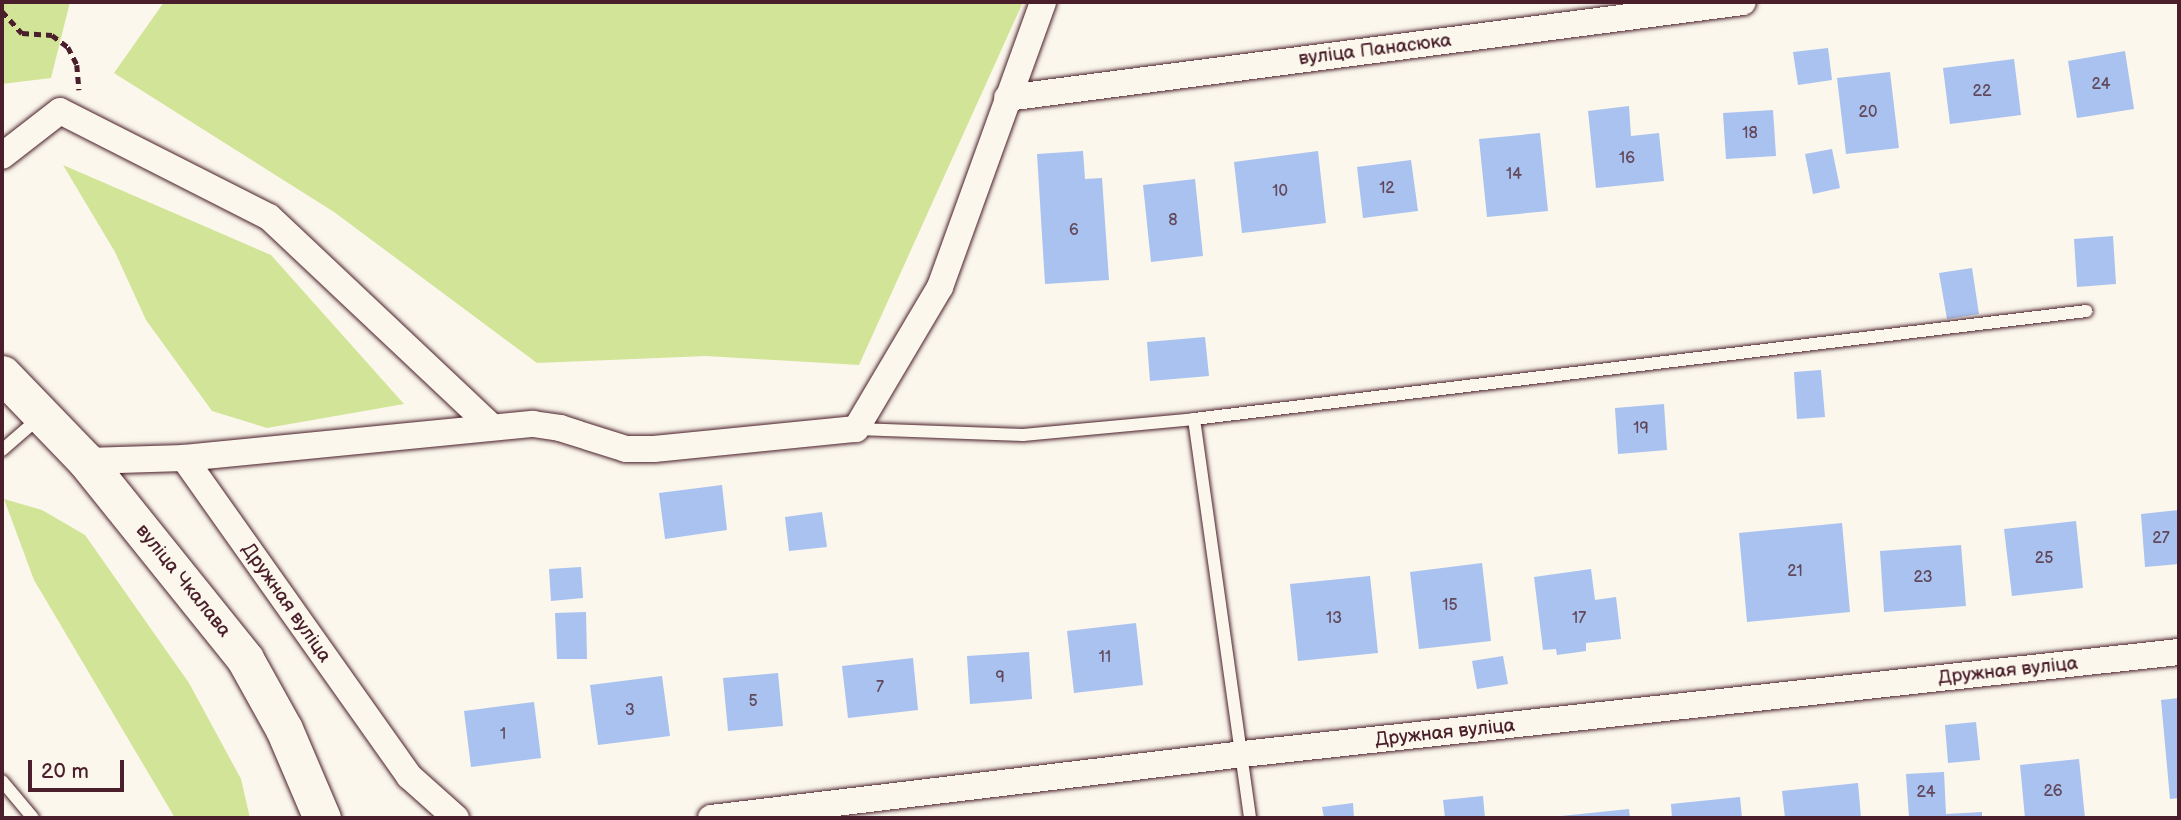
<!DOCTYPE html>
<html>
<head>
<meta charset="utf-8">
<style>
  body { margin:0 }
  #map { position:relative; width:2181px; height:820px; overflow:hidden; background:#fbf7ec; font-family:"Balsamiq Sans",sans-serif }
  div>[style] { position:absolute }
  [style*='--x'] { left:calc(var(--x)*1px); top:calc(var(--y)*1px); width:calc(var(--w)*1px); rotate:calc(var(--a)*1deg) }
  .green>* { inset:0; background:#d2e498 }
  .building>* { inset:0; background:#a9c2ef }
  .path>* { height:4.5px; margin-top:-2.25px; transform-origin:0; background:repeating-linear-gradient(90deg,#4a1f2b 0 7px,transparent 0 12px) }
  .roads { filter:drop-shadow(0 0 2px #4a1f2b) drop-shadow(0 0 2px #4a1f2b) }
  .lane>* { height:12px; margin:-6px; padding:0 6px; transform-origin:6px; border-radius:6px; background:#fbf7ec }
  .street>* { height:26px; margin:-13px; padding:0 13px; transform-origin:13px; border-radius:13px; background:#fbf7ec }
  .secondary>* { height:37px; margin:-18.5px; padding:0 18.5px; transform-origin:18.5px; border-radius:18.5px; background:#fbf7ec }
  span { translate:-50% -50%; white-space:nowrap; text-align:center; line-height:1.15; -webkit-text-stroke:5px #fbf7ec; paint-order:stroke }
  .number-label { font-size:16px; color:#62485c }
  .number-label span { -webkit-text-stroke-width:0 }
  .street-label { font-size:19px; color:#4a1f2b }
  .frame { position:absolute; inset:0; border:4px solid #4a1f2b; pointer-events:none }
  .scale { position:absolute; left:28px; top:760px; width:96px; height:32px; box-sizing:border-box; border:4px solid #4a1f2b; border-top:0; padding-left:9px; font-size:21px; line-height:24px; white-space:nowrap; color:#4a1f2b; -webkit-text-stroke:5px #fbf7ec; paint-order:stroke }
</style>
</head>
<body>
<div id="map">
  <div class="green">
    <div style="clip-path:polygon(2px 2px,70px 2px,51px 78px,2px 84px)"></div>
    <div style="clip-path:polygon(164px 2px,1023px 2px,859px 365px,706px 356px,537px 363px,334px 212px,114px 73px)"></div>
    <div style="clip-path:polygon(63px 165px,271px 255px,404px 404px,267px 428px,212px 411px,146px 320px,115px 252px)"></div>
    <div style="clip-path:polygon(4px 499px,42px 510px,85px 535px,189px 683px,241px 779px,250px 818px,175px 818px,34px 580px)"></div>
  </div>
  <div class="building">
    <div style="clip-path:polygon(1828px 48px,1832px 80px,1798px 85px,1793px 52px)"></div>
    <div style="clip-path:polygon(2125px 51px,2134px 109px,2077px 118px,2068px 61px)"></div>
    <div style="clip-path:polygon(2014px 59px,2021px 115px,1950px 124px,1943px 68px)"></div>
    <div style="clip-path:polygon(1890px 72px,1899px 148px,1846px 154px,1837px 78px)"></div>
    <div style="clip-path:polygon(1629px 106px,1631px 136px,1659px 133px,1664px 181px,1596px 188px,1588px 111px)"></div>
    <div style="clip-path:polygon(1773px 110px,1776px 156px,1726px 159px,1723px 113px)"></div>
    <div style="clip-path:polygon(1540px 133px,1548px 211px,1487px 217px,1479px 139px)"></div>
    <div style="clip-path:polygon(1832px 149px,1840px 188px,1813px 194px,1805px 154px)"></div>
    <div style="clip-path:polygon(1083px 151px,1085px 179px,1102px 178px,1109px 280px,1045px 284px,1037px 154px)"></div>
    <div style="clip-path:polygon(1318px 151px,1326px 223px,1242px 233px,1234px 162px)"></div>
    <div style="clip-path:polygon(1411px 160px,1418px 211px,1363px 218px,1357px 167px)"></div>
    <div style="clip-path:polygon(1195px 179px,1203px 256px,1151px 262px,1143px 185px)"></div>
    <div style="clip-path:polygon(2113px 236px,2116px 284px,2077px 287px,2074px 239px)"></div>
    <div style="clip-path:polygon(1972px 268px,1979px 314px,1947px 319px,1939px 273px)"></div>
    <div style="clip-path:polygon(1205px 337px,1209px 376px,1150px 381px,1147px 342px)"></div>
    <div style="clip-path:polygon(1821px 370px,1825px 417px,1797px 419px,1794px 372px)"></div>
    <div style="clip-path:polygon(1664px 404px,1667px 450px,1618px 454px,1615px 408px)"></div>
    <div style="clip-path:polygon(722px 485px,727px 530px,665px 539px,659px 493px)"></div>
    <div style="clip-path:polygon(2179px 510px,2179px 564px,2145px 567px,2141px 514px)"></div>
    <div style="clip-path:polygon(822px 512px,827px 547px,789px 551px,785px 517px)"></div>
    <div style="clip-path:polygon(2076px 521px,2083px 588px,2012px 596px,2004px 529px)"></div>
    <div style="clip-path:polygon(1842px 523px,1850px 612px,1747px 622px,1739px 533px)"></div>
    <div style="clip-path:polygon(1961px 545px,1966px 606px,1884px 612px,1880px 551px)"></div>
    <div style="clip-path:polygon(1482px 563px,1491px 641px,1419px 649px,1410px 572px)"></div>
    <div style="clip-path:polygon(581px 567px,583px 598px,551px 601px,549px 569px)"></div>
    <div style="clip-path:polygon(1591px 569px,1595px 600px,1616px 597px,1621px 639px,1586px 643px,1586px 651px,1557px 655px,1556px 649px,1543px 650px,1534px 577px)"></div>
    <div style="clip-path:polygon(1370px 576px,1378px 653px,1298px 661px,1290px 584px)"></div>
    <div style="clip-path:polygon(586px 612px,587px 659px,557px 659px,555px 613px)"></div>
    <div style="clip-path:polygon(1136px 623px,1143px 685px,1074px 693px,1067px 631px)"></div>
    <div style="clip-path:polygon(1029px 652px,1032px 699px,970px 704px,967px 656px)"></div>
    <div style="clip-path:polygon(1503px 656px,1508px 684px,1477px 689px,1472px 661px)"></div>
    <div style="clip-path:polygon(913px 658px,918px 710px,848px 718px,842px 666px)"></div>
    <div style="clip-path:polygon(778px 673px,783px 726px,728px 731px,723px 678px)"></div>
    <div style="clip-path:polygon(662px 676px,670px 736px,598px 745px,590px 685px)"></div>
    <div style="clip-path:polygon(2179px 698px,2179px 798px,2170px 799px,2161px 700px)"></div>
    <div style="clip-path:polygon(534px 702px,541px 758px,471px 767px,464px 711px)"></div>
    <div style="clip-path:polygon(1976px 722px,1980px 760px,1948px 763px,1945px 725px)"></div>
    <div style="clip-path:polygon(2079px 759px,2085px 818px,2025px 818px,2020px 765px)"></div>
    <div style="clip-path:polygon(1944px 772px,1946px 814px,1982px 812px,1982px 818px,1909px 818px,1906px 774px)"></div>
    <div style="clip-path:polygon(1858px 783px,1861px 818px,1785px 818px,1782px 791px)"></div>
    <div style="clip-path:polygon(1483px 796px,1485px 818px,1445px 818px,1443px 800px)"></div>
    <div style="clip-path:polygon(1740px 797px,1742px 818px,1672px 818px,1671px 804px)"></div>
    <div style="clip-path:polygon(1353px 803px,1354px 818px,1324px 818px,1322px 807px)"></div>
    <div style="clip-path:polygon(1629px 809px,1630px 818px,1561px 818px,1561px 816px)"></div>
  </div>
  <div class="path">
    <div style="--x:2;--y:11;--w:30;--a:48"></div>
    <div style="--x:22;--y:33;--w:30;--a:4"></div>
    <div style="--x:52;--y:35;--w:20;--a:37"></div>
    <div style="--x:68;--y:47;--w:20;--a:63"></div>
    <div style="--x:77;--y:65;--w:25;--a:85"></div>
  </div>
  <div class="roads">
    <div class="lane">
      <div style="--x:1194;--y:419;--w:403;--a:82"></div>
      <div style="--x:857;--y:429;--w:166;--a:2.1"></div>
      <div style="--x:1023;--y:435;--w:172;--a:-5.3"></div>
      <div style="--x:1194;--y:419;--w:899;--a:-6.9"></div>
      <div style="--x:2;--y:450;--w:49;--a:-40.9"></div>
      <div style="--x:2;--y:781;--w:48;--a:50"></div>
    </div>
    <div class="street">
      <div style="--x:1007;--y:98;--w:742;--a:-7.43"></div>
      <div style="--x:2;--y:156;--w:73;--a:-37.8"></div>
      <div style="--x:60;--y:111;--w:234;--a:26.9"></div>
      <div style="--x:269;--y:217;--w:306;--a:43.3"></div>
      <div style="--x:184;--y:458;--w:351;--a:-5.6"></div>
      <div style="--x:533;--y:424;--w:27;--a:8"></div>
      <div style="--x:560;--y:428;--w:69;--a:17.7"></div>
      <div style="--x:626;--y:449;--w:28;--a:0"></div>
      <div style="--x:654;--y:449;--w:203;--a:-5.7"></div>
      <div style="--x:856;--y:429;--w:165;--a:-59.4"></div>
      <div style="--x:940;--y:287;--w:303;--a:-70.1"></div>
      <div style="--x:86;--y:461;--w:98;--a:-1.8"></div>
      <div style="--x:184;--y:458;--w:390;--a:54.7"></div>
      <div style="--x:409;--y:776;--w:63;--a:41.8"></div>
      <div style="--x:711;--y:818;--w:536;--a:-6.86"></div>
      <div style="--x:1243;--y:754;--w:942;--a:-6.22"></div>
    </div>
    <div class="secondary">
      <div style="--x:2;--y:374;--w:121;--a:46"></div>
      <div style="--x:86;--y:461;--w:254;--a:51.2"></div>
      <div style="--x:245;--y:659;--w:80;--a:60.9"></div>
      <div style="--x:284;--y:729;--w:97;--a:66.9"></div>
    </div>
  </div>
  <div class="number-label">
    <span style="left:2101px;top:85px">24</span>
    <span style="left:1982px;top:92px">22</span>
    <span style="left:1868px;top:113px">20</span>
    <span style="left:1750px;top:134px">18</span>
    <span style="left:1627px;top:159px">16</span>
    <span style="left:1514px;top:175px">14</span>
    <span style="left:1387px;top:189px">12</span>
    <span style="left:1280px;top:192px">10</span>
    <span style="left:1173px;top:221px">8</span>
    <span style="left:1074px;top:231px">6</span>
    <span style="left:1641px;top:429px">19</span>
    <span style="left:2161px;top:539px">27</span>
    <span style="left:2044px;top:559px">25</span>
    <span style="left:1795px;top:572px">21</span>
    <span style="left:1923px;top:578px">23</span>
    <span style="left:1450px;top:606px">15</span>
    <span style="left:1334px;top:619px">13</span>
    <span style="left:1579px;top:619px">17</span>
    <span style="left:1105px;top:658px">11</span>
    <span style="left:1000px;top:678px">9</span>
    <span style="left:880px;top:688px">7</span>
    <span style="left:753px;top:702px">5</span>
    <span style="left:630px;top:711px">3</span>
    <span style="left:503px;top:735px">1</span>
    <span style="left:2053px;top:792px">26</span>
    <span style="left:1926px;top:793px">24</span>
  </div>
  <div class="street-label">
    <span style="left:1375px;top:50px;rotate:-7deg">вуліца Панасюка</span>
    <span style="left:183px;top:581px;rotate:51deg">вуліца Чкалава</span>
    <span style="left:286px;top:603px;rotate:55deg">Дружная вуліца</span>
    <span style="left:2008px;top:671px;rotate:-6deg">Дружная вуліца</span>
    <span style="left:1445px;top:733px;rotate:-6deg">Дружная вуліца</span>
  </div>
  <div class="frame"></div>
  <div class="scale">20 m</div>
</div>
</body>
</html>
